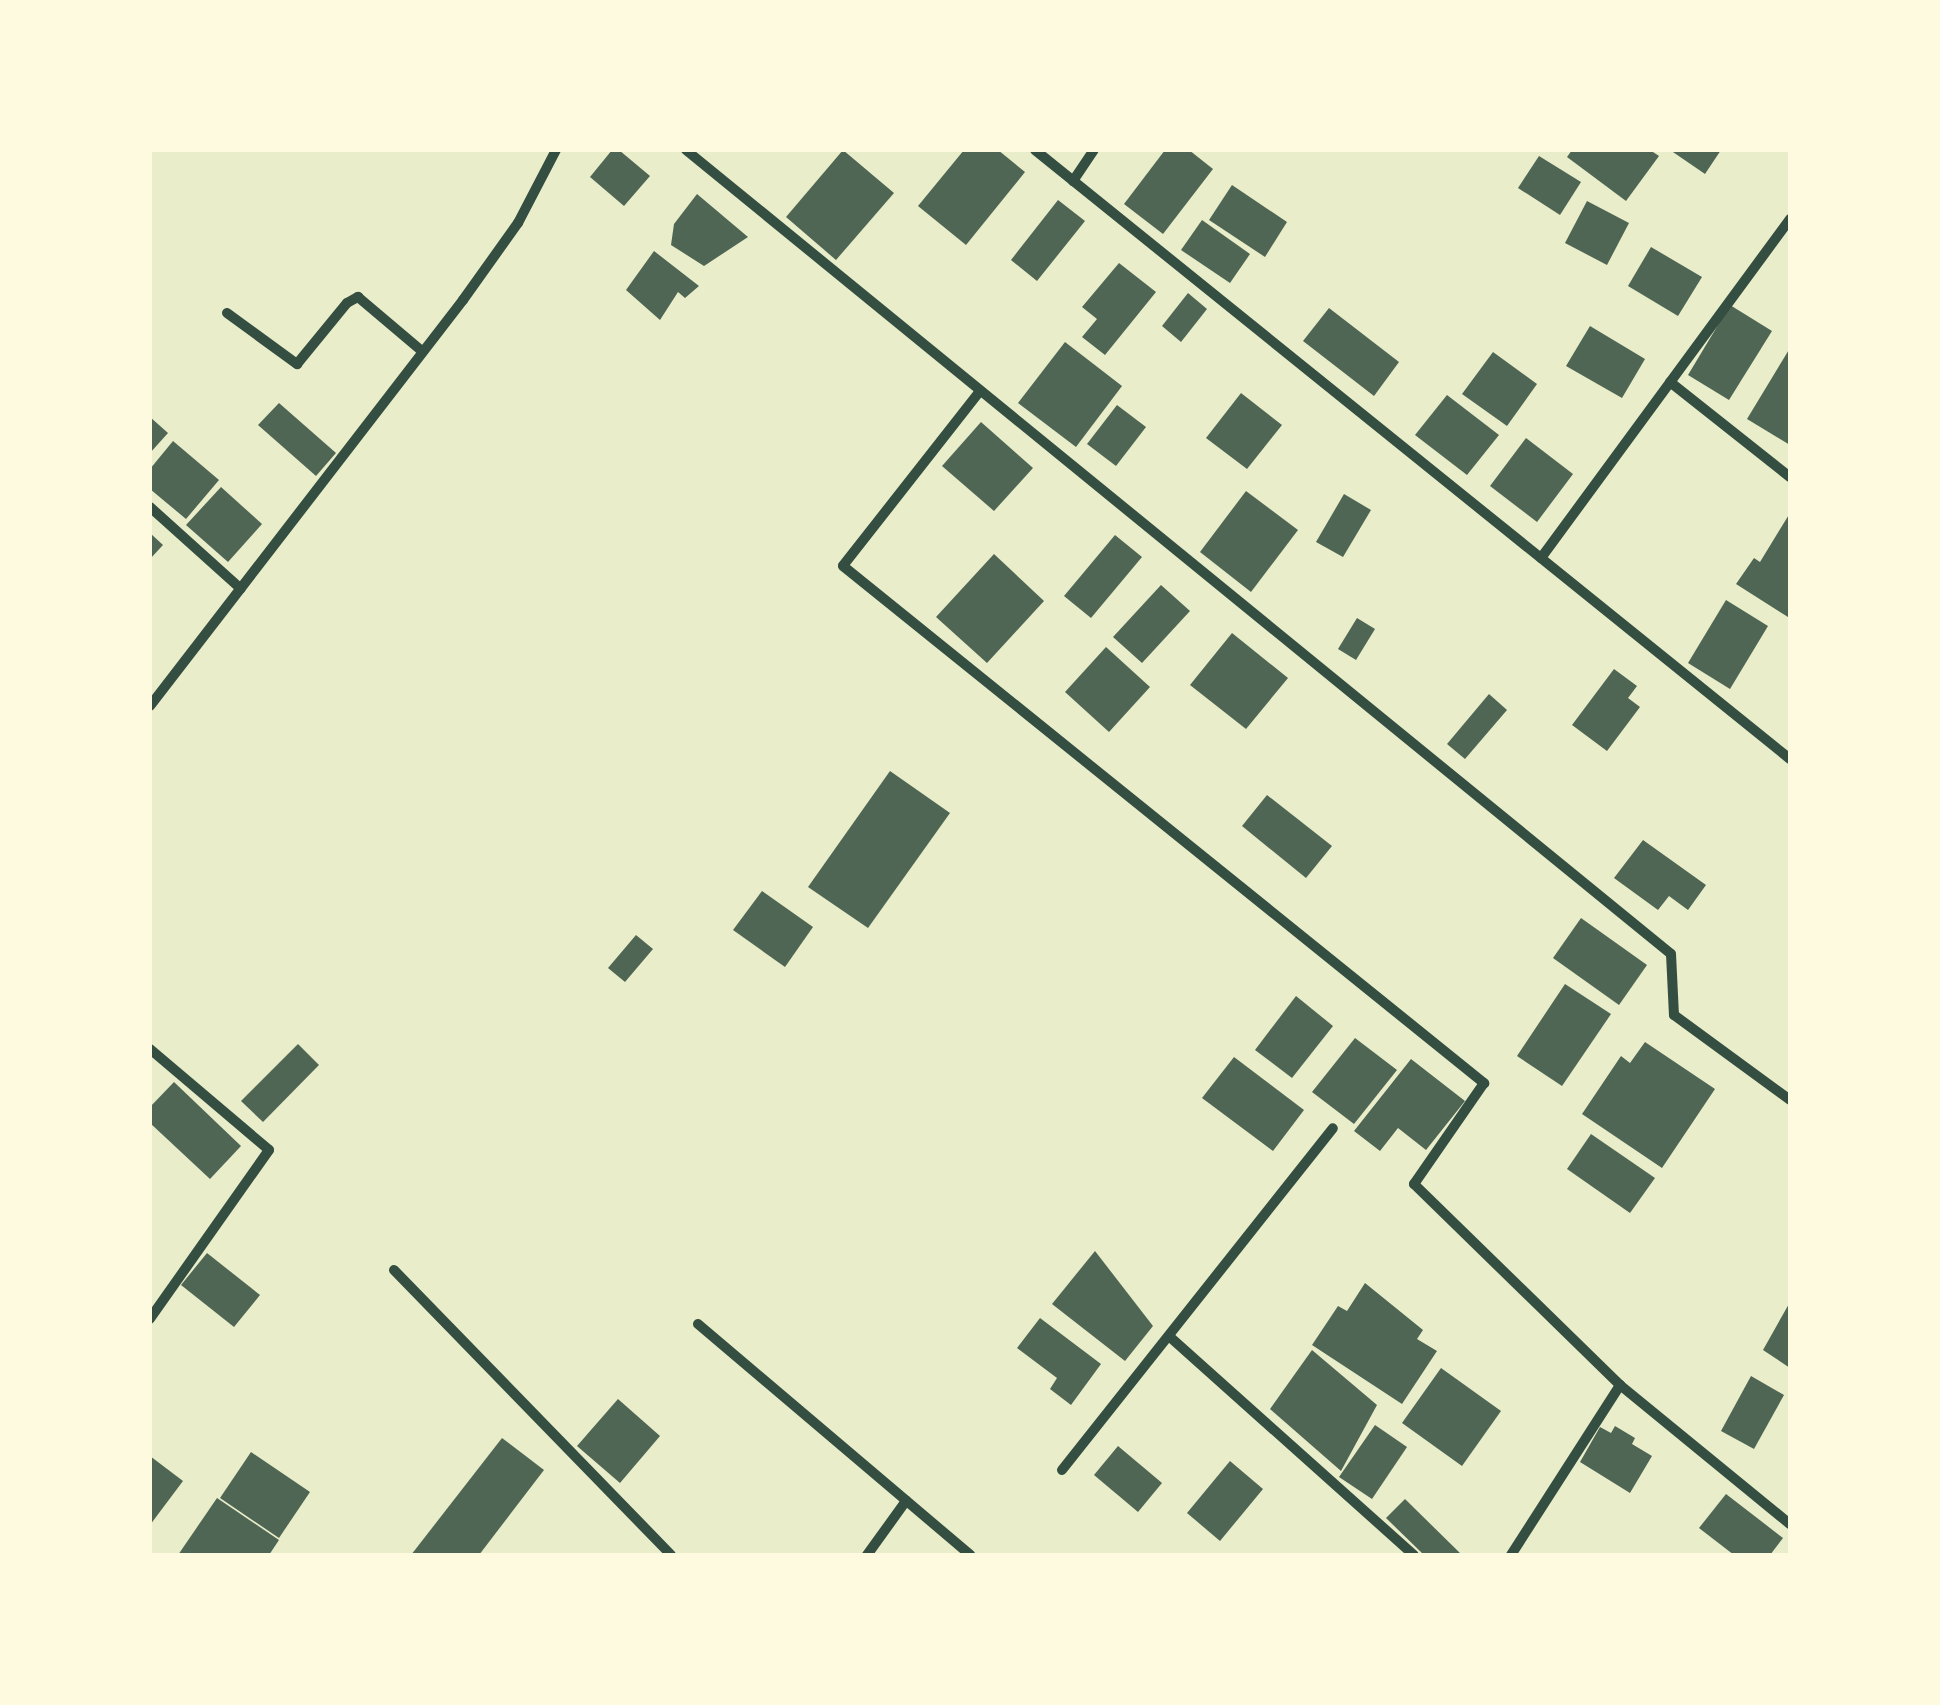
<!DOCTYPE html>
<html>
<head>
<meta charset="utf-8">
<style>
  body { margin:0 }
  #map { position:relative; width:1940px; height:1705px; overflow:hidden; background:#e9edc9; font-family:"Titillium Web",sans-serif }
  div>[style] { position:absolute }
  [style*='--x'] { left:calc(var(--x)*1px); top:calc(var(--y)*1px); width:calc(var(--w)*1px); rotate:calc(var(--a)*1deg) }
  .building>* { inset:0; background:#4f6655 }
  .minor>* { height:10px; margin:-5px; padding:0 5px; transform-origin:5px; border-radius:5px; background:#344e41 }
  span { translate:-50% -50%; white-space:nowrap; text-align:center; line-height:1.15; -webkit-text-stroke:8px #fefae0; paint-order:stroke }
  .frame { position:absolute; inset:0; border:152px solid #fefae0; pointer-events:none }
</style>
</head>
<body>
<div id="map">
  <div class="building">
    <div style="clip-path:polygon(612px 150px,619px 150px,650px 176px,624px 206px,590px 177px)"></div>
    <div style="clip-path:polygon(843px 150px,894px 193px,836px 260px,786px 217px)"></div>
    <div style="clip-path:polygon(964px 150px,998px 150px,1025px 172px,966px 245px,918px 206px)"></div>
    <div style="clip-path:polygon(1165px 150px,1189px 150px,1213px 169px,1163px 234px,1124px 204px)"></div>
    <div style="clip-path:polygon(1572px 150px,1650px 150px,1659px 156px,1626px 201px,1567px 157px)"></div>
    <div style="clip-path:polygon(1670px 150px,1721px 150px,1705px 174px)"></div>
    <div style="clip-path:polygon(1539px 156px,1581px 182px,1560px 215px,1518px 188px)"></div>
    <div style="clip-path:polygon(1232px 185px,1287px 222px,1265px 257px,1209px 220px)"></div>
    <div style="clip-path:polygon(697px 194px,748px 237px,704px 266px,671px 245px,674px 224px)"></div>
    <div style="clip-path:polygon(1058px 200px,1085px 221px,1037px 281px,1011px 260px)"></div>
    <div style="clip-path:polygon(1587px 201px,1629px 223px,1607px 265px,1565px 243px)"></div>
    <div style="clip-path:polygon(1202px 220px,1250px 254px,1230px 283px,1181px 250px)"></div>
    <div style="clip-path:polygon(1651px 247px,1702px 277px,1678px 316px,1628px 286px)"></div>
    <div style="clip-path:polygon(654px 251px,699px 286px,685px 298px,678px 292px,660px 320px,626px 290px)"></div>
    <div style="clip-path:polygon(1119px 263px,1156px 292px,1105px 355px,1082px 337px,1097px 319px,1082px 307px)"></div>
    <div style="clip-path:polygon(1188px 293px,1207px 309px,1181px 342px,1162px 326px)"></div>
    <div style="clip-path:polygon(1730px 305px,1772px 331px,1729px 400px,1688px 375px)"></div>
    <div style="clip-path:polygon(1329px 308px,1399px 362px,1374px 396px,1303px 341px)"></div>
    <div style="clip-path:polygon(1590px 326px,1645px 359px,1622px 398px,1566px 366px)"></div>
    <div style="clip-path:polygon(1065px 342px,1122px 386px,1076px 447px,1018px 403px)"></div>
    <div style="clip-path:polygon(1790px 348px,1790px 445px,1747px 419px)"></div>
    <div style="clip-path:polygon(1493px 352px,1537px 384px,1507px 426px,1462px 394px)"></div>
    <div style="clip-path:polygon(1241px 393px,1282px 425px,1247px 469px,1206px 438px)"></div>
    <div style="clip-path:polygon(1447px 395px,1499px 435px,1467px 475px,1415px 435px)"></div>
    <div style="clip-path:polygon(279px 403px,336px 453px,316px 476px,258px 425px)"></div>
    <div style="clip-path:polygon(1117px 405px,1146px 427px,1116px 466px,1087px 444px)"></div>
    <div style="clip-path:polygon(150px 417px,168px 433px,150px 453px)"></div>
    <div style="clip-path:polygon(981px 422px,1033px 468px,994px 511px,942px 466px)"></div>
    <div style="clip-path:polygon(1526px 438px,1573px 474px,1537px 522px,1490px 486px)"></div>
    <div style="clip-path:polygon(173px 441px,219px 480px,186px 519px,150px 489px,150px 469px)"></div>
    <div style="clip-path:polygon(221px 487px,262px 524px,228px 562px,186px 525px)"></div>
    <div style="clip-path:polygon(1246px 491px,1298px 530px,1251px 592px,1200px 552px)"></div>
    <div style="clip-path:polygon(1344px 494px,1371px 510px,1343px 557px,1316px 542px)"></div>
    <div style="clip-path:polygon(1790px 513px,1790px 614px,1788px 617px,1736px 584px,1754px 558px,1760px 562px)"></div>
    <div style="clip-path:polygon(150px 533px,163px 545px,150px 559px)"></div>
    <div style="clip-path:polygon(1115px 535px,1142px 557px,1091px 618px,1064px 596px)"></div>
    <div style="clip-path:polygon(994px 554px,1044px 601px,987px 663px,936px 617px)"></div>
    <div style="clip-path:polygon(1161px 585px,1190px 611px,1142px 663px,1113px 637px)"></div>
    <div style="clip-path:polygon(1726px 600px,1768px 626px,1730px 689px,1688px 663px)"></div>
    <div style="clip-path:polygon(1357px 618px,1375px 629px,1356px 660px,1338px 649px)"></div>
    <div style="clip-path:polygon(1232px 633px,1288px 678px,1246px 729px,1190px 685px)"></div>
    <div style="clip-path:polygon(1106px 647px,1150px 687px,1109px 732px,1065px 692px)"></div>
    <div style="clip-path:polygon(1614px 669px,1637px 686px,1628px 698px,1640px 707px,1607px 751px,1572px 725px)"></div>
    <div style="clip-path:polygon(1489px 694px,1507px 710px,1465px 759px,1447px 744px)"></div>
    <div style="clip-path:polygon(890px 771px,950px 813px,868px 928px,808px 887px)"></div>
    <div style="clip-path:polygon(1267px 795px,1332px 846px,1306px 878px,1242px 826px)"></div>
    <div style="clip-path:polygon(1643px 840px,1706px 885px,1688px 910px,1669px 896px,1658px 910px,1614px 878px)"></div>
    <div style="clip-path:polygon(762px 891px,813px 927px,785px 967px,733px 930px)"></div>
    <div style="clip-path:polygon(1581px 918px,1647px 965px,1619px 1005px,1553px 958px)"></div>
    <div style="clip-path:polygon(636px 935px,653px 949px,625px 982px,608px 968px)"></div>
    <div style="clip-path:polygon(1565px 984px,1611px 1014px,1562px 1086px,1517px 1056px)"></div>
    <div style="clip-path:polygon(1296px 996px,1333px 1026px,1292px 1078px,1255px 1050px)"></div>
    <div style="clip-path:polygon(1355px 1038px,1397px 1070px,1354px 1124px,1312px 1092px)"></div>
    <div style="clip-path:polygon(1645px 1042px,1715px 1089px,1662px 1168px,1582px 1114px,1621px 1056px,1630px 1063px)"></div>
    <div style="clip-path:polygon(298px 1044px,319px 1065px,263px 1122px,241px 1101px)"></div>
    <div style="clip-path:polygon(1234px 1057px,1304px 1110px,1273px 1151px,1202px 1098px)"></div>
    <div style="clip-path:polygon(1411px 1059px,1465px 1101px,1426px 1150px,1398px 1128px,1380px 1151px,1354px 1131px)"></div>
    <div style="clip-path:polygon(174px 1082px,241px 1146px,210px 1179px,150px 1123px,150px 1107px)"></div>
    <div style="clip-path:polygon(1591px 1134px,1655px 1178px,1630px 1213px,1567px 1169px)"></div>
    <div style="clip-path:polygon(1095px 1251px,1153px 1326px,1125px 1361px,1052px 1304px)"></div>
    <div style="clip-path:polygon(207px 1253px,260px 1295px,234px 1327px,181px 1285px)"></div>
    <div style="clip-path:polygon(1365px 1283px,1423px 1330px,1417px 1339px,1437px 1351px,1402px 1404px,1312px 1345px,1338px 1306px,1347px 1311px)"></div>
    <div style="clip-path:polygon(1790px 1302px,1790px 1368px,1763px 1350px)"></div>
    <div style="clip-path:polygon(1040px 1318px,1101px 1364px,1071px 1405px,1050px 1389px,1057px 1378px,1017px 1348px)"></div>
    <div style="clip-path:polygon(1312px 1350px,1377px 1405px,1341px 1471px,1270px 1409px)"></div>
    <div style="clip-path:polygon(1441px 1368px,1501px 1411px,1462px 1466px,1402px 1423px)"></div>
    <div style="clip-path:polygon(1751px 1376px,1784px 1395px,1754px 1449px,1721px 1431px)"></div>
    <div style="clip-path:polygon(618px 1399px,660px 1436px,620px 1483px,577px 1446px)"></div>
    <div style="clip-path:polygon(1375px 1425px,1407px 1447px,1372px 1499px,1339px 1477px)"></div>
    <div style="clip-path:polygon(1615px 1426px,1635px 1438px,1632px 1444px,1652px 1456px,1630px 1493px,1580px 1462px,1600px 1427px,1611px 1433px)"></div>
    <div style="clip-path:polygon(502px 1438px,544px 1470px,479px 1555px,411px 1555px)"></div>
    <div style="clip-path:polygon(1118px 1446px,1162px 1483px,1138px 1512px,1094px 1475px)"></div>
    <div style="clip-path:polygon(251px 1452px,310px 1492px,279px 1538px,220px 1498px)"></div>
    <div style="clip-path:polygon(150px 1456px,183px 1481px,150px 1525px)"></div>
    <div style="clip-path:polygon(1230px 1461px,1263px 1489px,1220px 1541px,1187px 1513px)"></div>
    <div style="clip-path:polygon(1726px 1494px,1783px 1538px,1770px 1555px,1734px 1555px,1699px 1528px)"></div>
    <div style="clip-path:polygon(217px 1498px,279px 1540px,269px 1555px,178px 1555px)"></div>
    <div style="clip-path:polygon(1405px 1499px,1462px 1555px,1424px 1555px,1386px 1518px)"></div>
  </div>
  <div class="minor">
    <div style="--x:686;--y:150;--w:1271;--a:39.22"></div>
    <div style="--x:1671;--y:954;--w:61;--a:87.2"></div>
    <div style="--x:1674;--y:1015;--w:144;--a:36.2"></div>
    <div style="--x:1035;--y:150;--w:970;--a:38.89"></div>
    <div style="--x:1073;--y:181;--w:37;--a:-56"></div>
    <div style="--x:227;--y:313;--w:87;--a:36.1"></div>
    <div style="--x:297;--y:364;--w:79;--a:-50.7"></div>
    <div style="--x:347;--y:303;--w:13;--a:-29"></div>
    <div style="--x:358;--y:297;--w:84;--a:40.2"></div>
    <div style="--x:1670;--y:382;--w:153;--a:38.4"></div>
    <div style="--x:980;--y:391;--w:222;--a:128.1"></div>
    <div style="--x:843;--y:566;--w:824;--a:38.89"></div>
    <div style="--x:1484;--y:1083;--w:123;--a:124.7"></div>
    <div style="--x:1414;--y:1184;--w:288;--a:44.3"></div>
    <div style="--x:1620;--y:1385;--w:220;--a:39.3"></div>
    <div style="--x:150;--y:507;--w:122;--a:42"></div>
    <div style="--x:1541;--y:558;--w:421;--a:-53.7"></div>
    <div style="--x:150;--y:706;--w:513;--a:-52.37"></div>
    <div style="--x:463;--y:300;--w:95;--a:-54.5"></div>
    <div style="--x:518;--y:223;--w:82;--a:-62.5"></div>
    <div style="--x:150;--y:1049;--w:156;--a:40.3"></div>
    <div style="--x:269;--y:1150;--w:207;--a:125.2"></div>
    <div style="--x:394;--y:1270;--w:397;--a:45.8"></div>
    <div style="--x:698;--y:1324;--w:357;--a:40.3"></div>
    <div style="--x:1170;--y:1337;--w:327;--a:41.8"></div>
    <div style="--x:1062;--y:1470;--w:436;--a:-51.6"></div>
    <div style="--x:867;--y:1555;--w:67;--a:-54.2"></div>
    <div style="--x:1511;--y:1555;--w:202;--a:-57.3"></div>
  </div>
  <div class="frame"></div>
</div>
</body>
</html>
